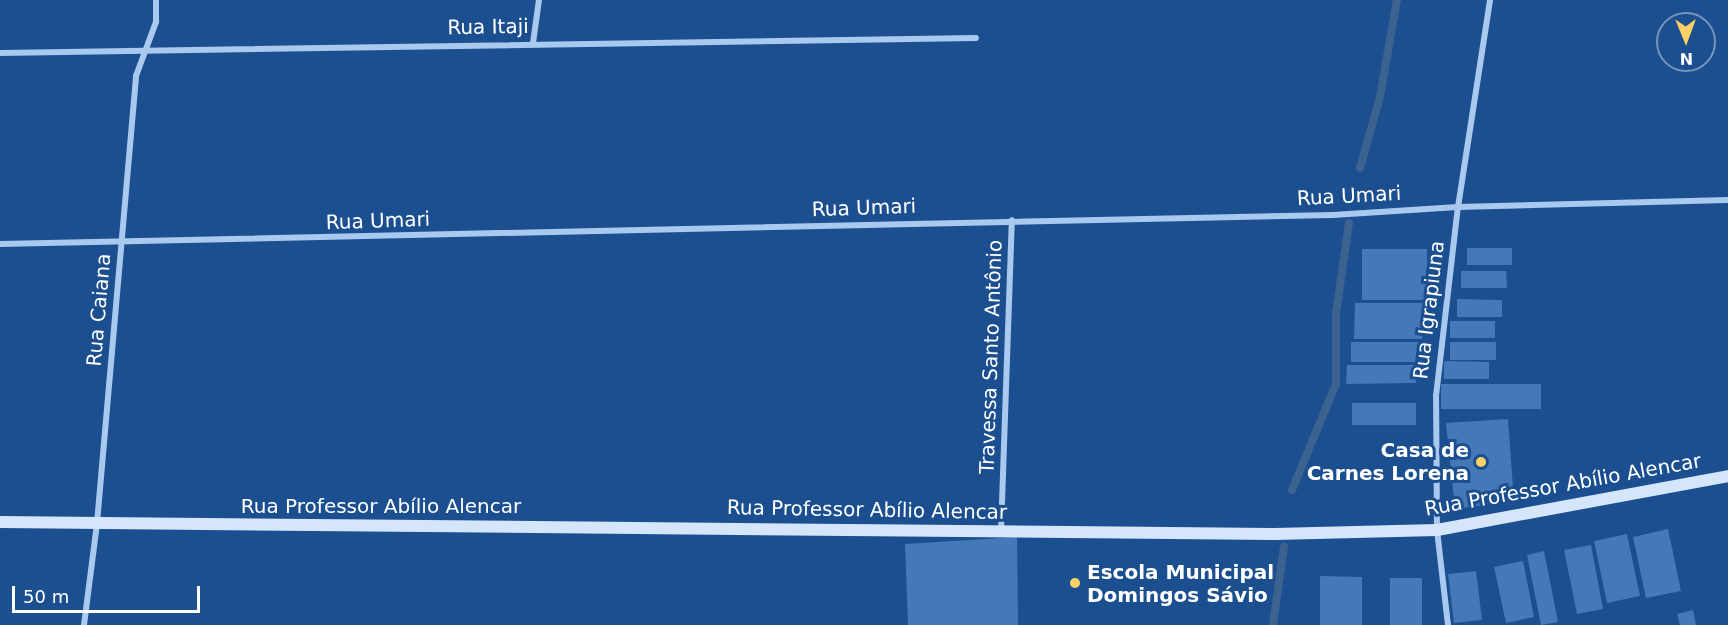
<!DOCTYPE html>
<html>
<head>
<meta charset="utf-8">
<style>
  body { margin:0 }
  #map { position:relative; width:1728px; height:625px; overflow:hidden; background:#1b4f8f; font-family:"DejaVu Sans",sans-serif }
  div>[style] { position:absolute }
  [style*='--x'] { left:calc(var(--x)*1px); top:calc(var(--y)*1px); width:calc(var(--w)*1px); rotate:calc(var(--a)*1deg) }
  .stream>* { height:8px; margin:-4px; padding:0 4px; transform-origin:4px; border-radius:4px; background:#3c6290 }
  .building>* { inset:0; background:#4478b7 }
  .street>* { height:6px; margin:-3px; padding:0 3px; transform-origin:3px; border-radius:3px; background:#a9c9ee }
  .secondary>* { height:12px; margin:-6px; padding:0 6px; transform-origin:6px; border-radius:6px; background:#d6e6fa }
  .dots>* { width:16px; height:16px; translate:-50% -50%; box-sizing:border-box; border:3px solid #1b4f8f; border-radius:50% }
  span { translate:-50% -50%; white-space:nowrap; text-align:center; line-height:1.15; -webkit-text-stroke:6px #1b4f8f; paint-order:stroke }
  .street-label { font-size:20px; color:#fff }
  .poi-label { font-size:20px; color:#fff; font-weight:700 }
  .right { translate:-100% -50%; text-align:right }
  .left { translate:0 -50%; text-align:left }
  .north { position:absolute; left:1656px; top:12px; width:60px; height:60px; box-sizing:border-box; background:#1b4f8f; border:2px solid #7695bc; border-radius:50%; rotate:179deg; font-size:16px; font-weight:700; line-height:24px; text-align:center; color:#fff }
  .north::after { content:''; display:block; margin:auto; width:21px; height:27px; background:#ffd166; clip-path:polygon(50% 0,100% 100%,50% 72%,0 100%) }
  .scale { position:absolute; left:12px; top:586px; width:188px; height:27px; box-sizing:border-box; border:3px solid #fff; border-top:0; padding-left:8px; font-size:18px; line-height:21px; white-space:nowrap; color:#fff; -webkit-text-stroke:4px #1b4f8f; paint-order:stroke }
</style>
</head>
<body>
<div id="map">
  <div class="stream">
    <div style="--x:1360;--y:168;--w:74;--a:-74.3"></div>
    <div style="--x:1380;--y:97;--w:98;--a:-80.1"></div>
    <div style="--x:1292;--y:490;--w:115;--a:-67.5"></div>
    <div style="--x:1336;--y:384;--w:70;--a:-90"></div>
    <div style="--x:1336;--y:314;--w:92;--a:-81.9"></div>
    <div style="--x:1273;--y:625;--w:79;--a:-82"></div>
  </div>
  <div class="building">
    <div style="clip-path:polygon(1467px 248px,1512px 248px,1512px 265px,1467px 265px)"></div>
    <div style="clip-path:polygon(1362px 249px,1427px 249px,1428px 300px,1362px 300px)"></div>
    <div style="clip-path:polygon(1461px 271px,1506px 271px,1507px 288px,1461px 288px)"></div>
    <div style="clip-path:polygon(1457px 299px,1502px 300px,1502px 317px,1457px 317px)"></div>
    <div style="clip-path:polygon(1355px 303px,1423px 303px,1422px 339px,1354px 339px)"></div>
    <div style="clip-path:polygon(1450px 321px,1495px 321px,1495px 338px,1450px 338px)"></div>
    <div style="clip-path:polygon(1351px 342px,1418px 342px,1418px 362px,1351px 362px)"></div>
    <div style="clip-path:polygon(1450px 342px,1496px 342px,1496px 360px,1450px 360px)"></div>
    <div style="clip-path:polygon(1444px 361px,1489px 362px,1489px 379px,1444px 379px)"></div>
    <div style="clip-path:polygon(1347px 365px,1415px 365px,1416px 383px,1346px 384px)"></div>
    <div style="clip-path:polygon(1441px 384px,1541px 384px,1541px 409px,1441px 409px)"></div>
    <div style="clip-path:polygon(1352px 403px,1416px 403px,1416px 425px,1352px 425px)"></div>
    <div style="clip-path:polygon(1508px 419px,1514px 501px,1455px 509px,1446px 423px)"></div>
    <div style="clip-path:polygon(1668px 529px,1681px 591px,1646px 598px,1633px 537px)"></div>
    <div style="clip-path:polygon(1627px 534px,1640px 596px,1607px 603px,1594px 541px)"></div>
    <div style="clip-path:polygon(1017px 537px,1018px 625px,908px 625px,905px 544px)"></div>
    <div style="clip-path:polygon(1591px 545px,1603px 609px,1577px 614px,1564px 550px)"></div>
    <div style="clip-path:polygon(1544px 551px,1558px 622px,1541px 625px,1527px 555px)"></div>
    <div style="clip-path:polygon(1523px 561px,1534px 617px,1506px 623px,1494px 567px)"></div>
    <div style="clip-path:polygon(1476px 571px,1482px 620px,1454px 623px,1448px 574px)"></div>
    <div style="clip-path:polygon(1320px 576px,1362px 577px,1362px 625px,1320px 625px)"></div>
    <div style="clip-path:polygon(1390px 578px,1422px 578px,1422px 625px,1390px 625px)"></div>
    <div style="clip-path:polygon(1693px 610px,1696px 625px,1680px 625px,1677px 614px)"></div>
  </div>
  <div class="street">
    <div style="--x:533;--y:43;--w:43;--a:-82.1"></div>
    <div style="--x:0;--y:53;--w:976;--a:-0.88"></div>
    <div style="--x:0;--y:244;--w:1333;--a:-1.25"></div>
    <div style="--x:1333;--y:215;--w:125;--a:-3.7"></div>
    <div style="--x:1458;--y:207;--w:270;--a:-1.5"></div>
    <div style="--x:1001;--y:531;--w:311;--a:-88"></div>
    <div style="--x:84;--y:625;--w:103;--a:-82.7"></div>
    <div style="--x:97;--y:523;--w:449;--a:-85"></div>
    <div style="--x:136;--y:76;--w:58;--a:-69.7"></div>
    <div style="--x:156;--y:22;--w:22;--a:-90"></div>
    <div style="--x:1448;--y:625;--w:96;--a:-96.6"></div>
    <div style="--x:1437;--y:530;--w:134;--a:-90.4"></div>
    <div style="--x:1436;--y:396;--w:190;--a:-83.4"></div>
    <div style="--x:1458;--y:207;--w:209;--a:-81.2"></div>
  </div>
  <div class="secondary">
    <div style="--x:0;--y:522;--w:1275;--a:0.54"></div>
    <div style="--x:1275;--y:534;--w:162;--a:-1.4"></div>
    <div style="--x:1437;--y:530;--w:296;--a:-10.5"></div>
  </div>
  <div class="dots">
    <div style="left:1481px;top:462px;background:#ffd166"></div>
    <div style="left:1075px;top:583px;background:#ffd166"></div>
  </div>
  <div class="street-label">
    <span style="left:488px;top:27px;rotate:-1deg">Rua Itaji</span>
    <span style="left:1349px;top:196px;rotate:-3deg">Rua Umari</span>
    <span style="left:864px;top:208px;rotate:-2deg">Rua Umari</span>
    <span style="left:378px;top:221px;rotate:-2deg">Rua Umari</span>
    <span style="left:99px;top:310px;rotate:-85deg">Rua Caiana</span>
    <span style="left:1429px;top:310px;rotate:-83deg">Rua Igrapiuna</span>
    <span style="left:991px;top:357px;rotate:-88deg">Travessa Santo Antônio</span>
    <span style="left:1563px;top:485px;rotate:-10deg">Rua Professor Abílio Alencar</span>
    <span style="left:381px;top:506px">Rua Professor Abílio Alencar</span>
    <span style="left:867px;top:510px;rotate:1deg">Rua Professor Abílio Alencar</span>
  </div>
  <div class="poi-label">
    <span class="right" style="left:1469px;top:462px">Casa de<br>Carnes Lorena</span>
    <span class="left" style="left:1087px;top:584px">Escola Municipal<br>Domingos Sávio</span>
  </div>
  <div class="north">N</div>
  <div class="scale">50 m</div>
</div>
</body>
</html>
